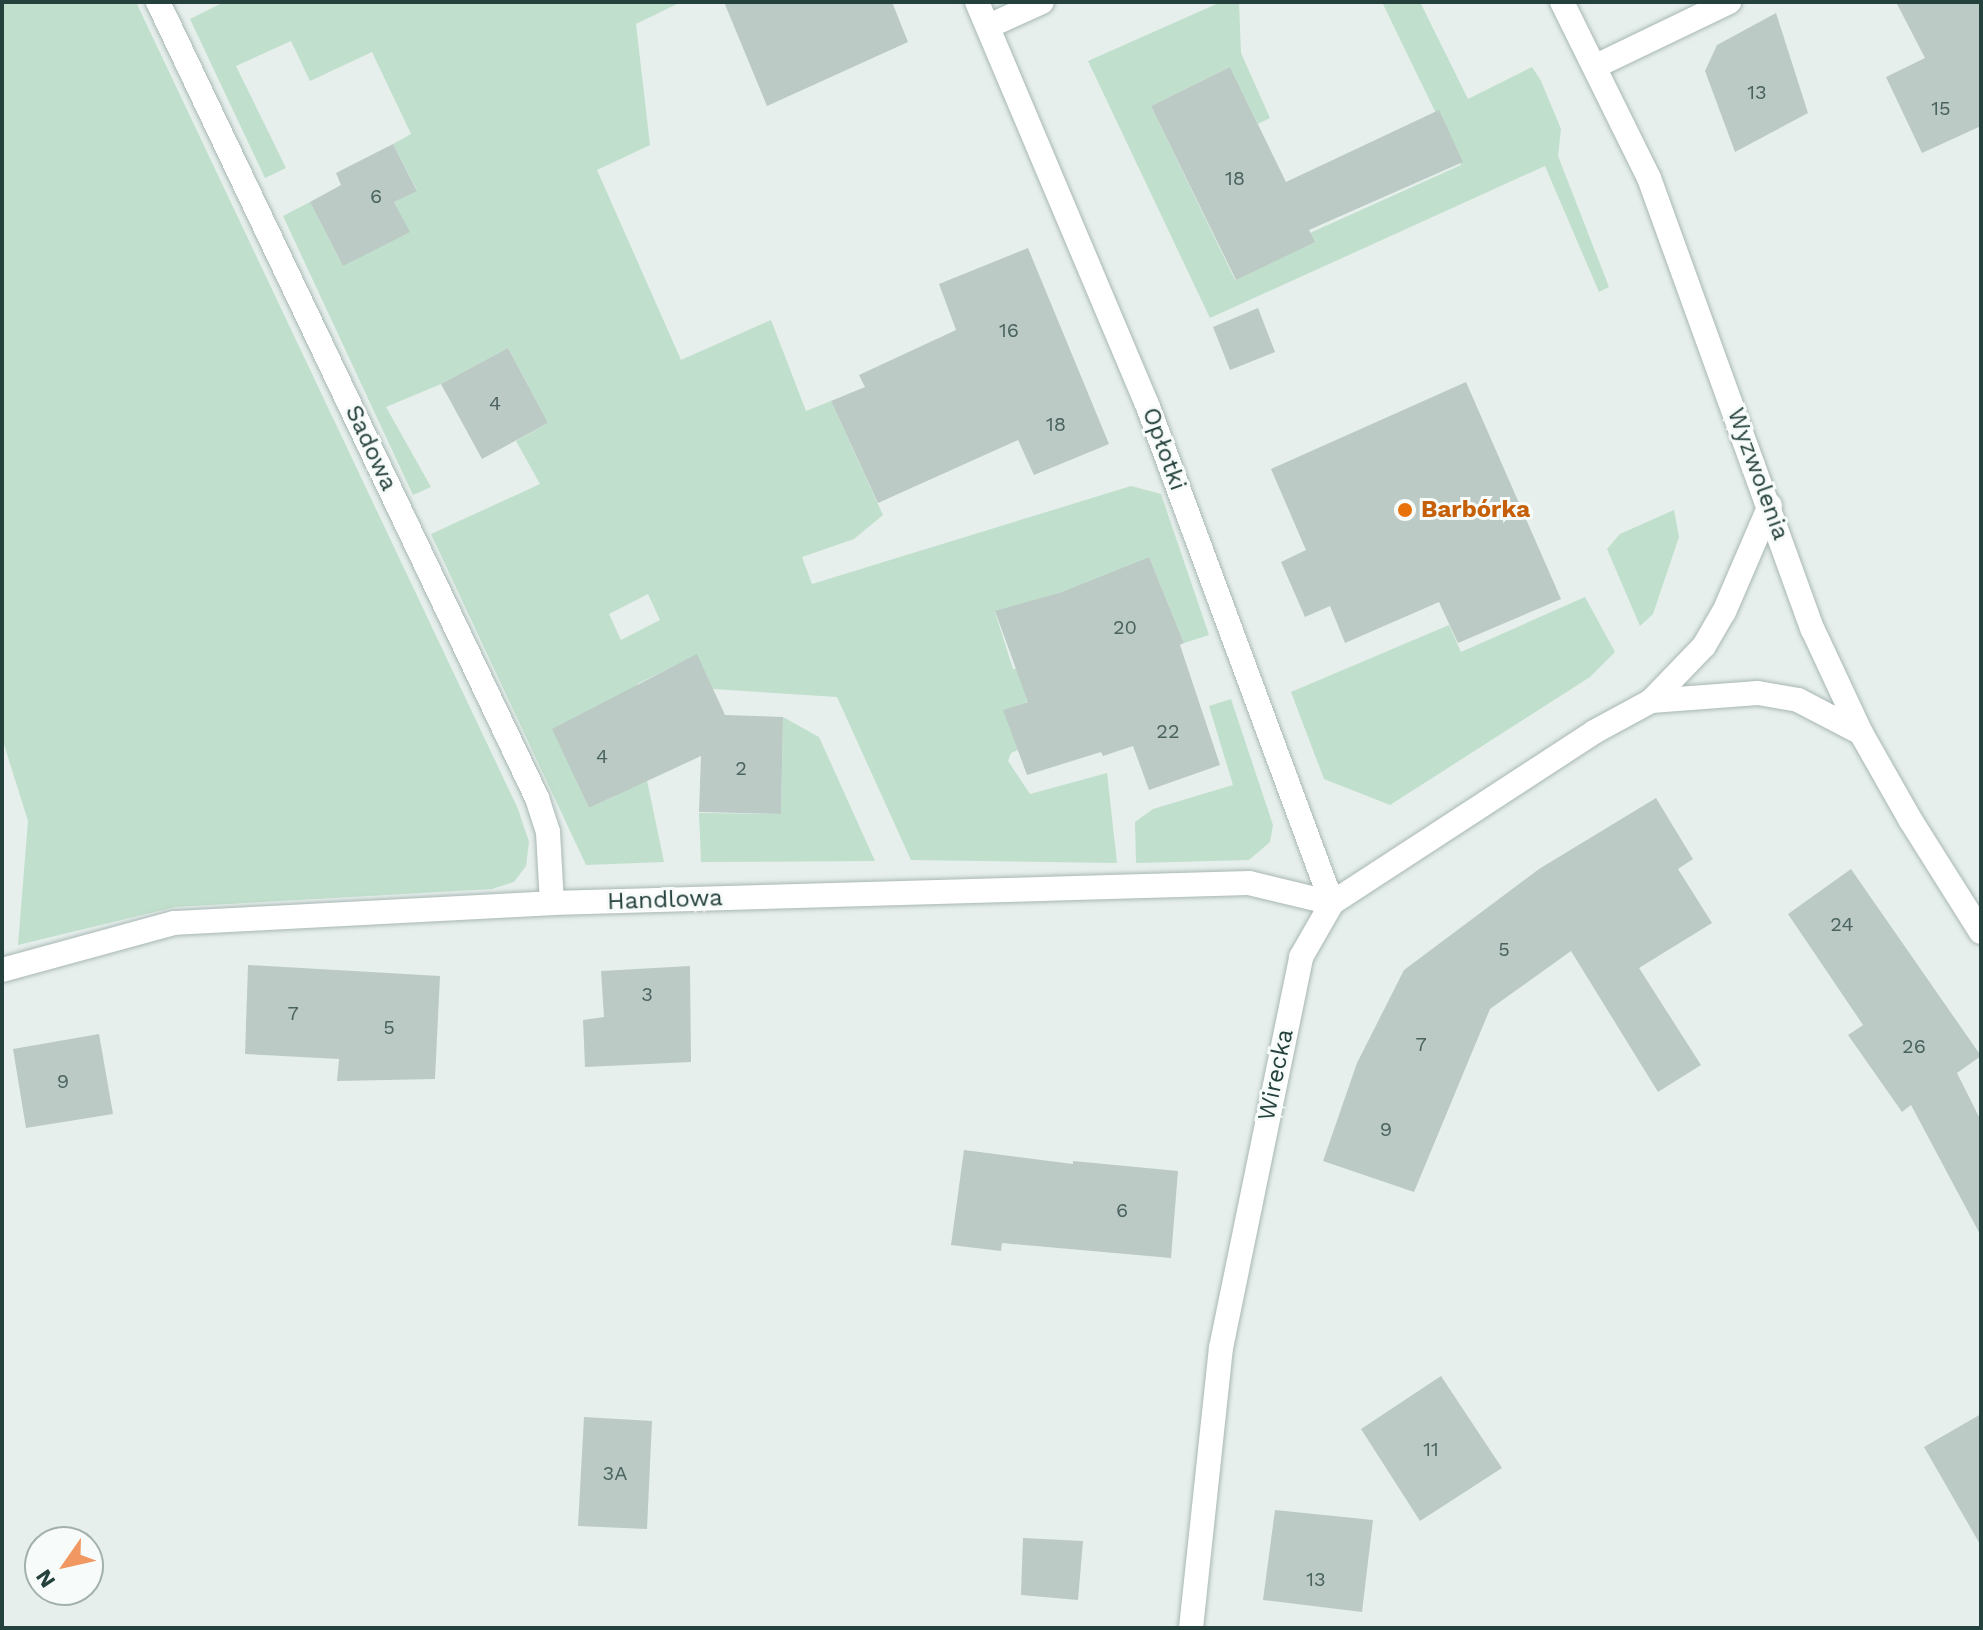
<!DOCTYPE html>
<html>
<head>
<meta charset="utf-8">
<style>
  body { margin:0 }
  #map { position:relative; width:1983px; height:1630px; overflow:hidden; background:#e6efec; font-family:"Work Sans",sans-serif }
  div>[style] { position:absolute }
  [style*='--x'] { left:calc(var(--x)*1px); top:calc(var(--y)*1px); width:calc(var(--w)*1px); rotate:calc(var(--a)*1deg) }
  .green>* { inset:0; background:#c0dfcc }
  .building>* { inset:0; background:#bbcac5 }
  .roads { filter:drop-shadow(0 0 2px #a8b7b4) drop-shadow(0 0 2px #a8b7b4) }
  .minor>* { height:24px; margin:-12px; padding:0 12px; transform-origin:12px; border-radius:12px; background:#fff }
  .dots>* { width:22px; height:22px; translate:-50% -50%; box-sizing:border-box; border:4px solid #f7fbf9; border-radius:50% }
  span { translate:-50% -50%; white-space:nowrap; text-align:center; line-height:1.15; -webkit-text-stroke:6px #f7fbf9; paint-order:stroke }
  .number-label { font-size:20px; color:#4a635f }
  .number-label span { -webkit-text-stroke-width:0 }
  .street-label { font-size:24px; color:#25413d }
  .food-label { font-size:24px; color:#c56008; font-weight:700 }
  .left { translate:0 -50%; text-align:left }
  .frame { position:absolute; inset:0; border:4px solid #25413d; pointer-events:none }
  .north { position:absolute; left:24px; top:1526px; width:80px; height:80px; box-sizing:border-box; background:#f7fbf9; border:2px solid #a3b1ae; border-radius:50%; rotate:236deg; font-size:22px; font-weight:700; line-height:32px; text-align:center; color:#25413d }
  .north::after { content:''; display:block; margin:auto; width:28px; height:36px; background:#f19862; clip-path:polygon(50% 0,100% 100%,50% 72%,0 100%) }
</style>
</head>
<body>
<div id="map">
  <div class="green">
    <div style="clip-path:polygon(2px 2px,136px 2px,518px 809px,529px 842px,526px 866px,514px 882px,492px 889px,175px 907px,18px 945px,28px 821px,2px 738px)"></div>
    <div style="clip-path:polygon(evenodd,224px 2px,681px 2px,636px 24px,650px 145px,597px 170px,681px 360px,771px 320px,806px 411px,831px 401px,883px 515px,854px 539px,802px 557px,812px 584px,1131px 486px,1161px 494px,1209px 635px,1184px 643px,1149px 557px,1059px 593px,995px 612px,1013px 669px,1050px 659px,1056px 692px,1004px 710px,1018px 750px,1011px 753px,1008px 761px,1030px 794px,1107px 773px,1117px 863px,911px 860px,837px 697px,713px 689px,697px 655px,637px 684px,661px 732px,553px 729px,589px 808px,615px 796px,611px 783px,644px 766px,664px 862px,586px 865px,431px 534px,540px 484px,516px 441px,548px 423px,508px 348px,441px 384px,386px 407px,431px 487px,413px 495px,283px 216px,310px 202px,343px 266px,409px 231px,394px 202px,417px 190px,393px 144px,411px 134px,372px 52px,310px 81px,291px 41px,236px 66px,286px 168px,265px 178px,190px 19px,224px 2px,648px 594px,660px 620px,621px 640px,609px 614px,648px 594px)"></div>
    <div style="clip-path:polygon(1221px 2px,1239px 2px,1241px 53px,1270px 118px,1258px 124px,1230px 67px,1151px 106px,1235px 280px,1314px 242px,1310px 233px,1461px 165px,1382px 2px,1420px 2px,1468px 99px,1532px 67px,1541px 81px,1561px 129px,1558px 156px,1609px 287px,1599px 292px,1545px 166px,1210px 318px,1088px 61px)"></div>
    <div style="clip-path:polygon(1674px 510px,1679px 537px,1653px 614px,1640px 626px,1607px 549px,1620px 534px)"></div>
    <div style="clip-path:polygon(1585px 597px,1615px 652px,1590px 677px,1390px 805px,1324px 779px,1291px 692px,1449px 625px,1461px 652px)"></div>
    <div style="clip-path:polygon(1231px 699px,1273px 825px,1270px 842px,1249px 860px,1136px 863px,1135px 822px,1153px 809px,1233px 785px,1209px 706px)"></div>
    <div style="clip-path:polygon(783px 717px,819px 737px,875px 861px,701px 862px,699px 813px,781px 814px)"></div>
  </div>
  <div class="building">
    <div style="clip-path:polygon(724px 2px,892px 2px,908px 42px,767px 106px)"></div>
    <div style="clip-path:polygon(1896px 2px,1981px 2px,1981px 126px,1922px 153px,1886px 77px,1925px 58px)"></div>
    <div style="clip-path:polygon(1776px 13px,1808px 113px,1735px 152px,1705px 71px,1717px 45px)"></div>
    <div style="clip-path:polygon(1230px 67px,1286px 182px,1439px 110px,1463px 162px,1309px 230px,1315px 242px,1236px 280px,1151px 106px)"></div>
    <div style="clip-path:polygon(393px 144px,417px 191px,394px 202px,410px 232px,343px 266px,310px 202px,341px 185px,336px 173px)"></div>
    <div style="clip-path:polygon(1028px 248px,1109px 444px,1034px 475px,1018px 440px,878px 503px,831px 401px,865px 387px,859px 375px,956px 330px,939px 284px)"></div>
    <div style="clip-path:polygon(1258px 308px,1275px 352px,1230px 370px,1213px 327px)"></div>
    <div style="clip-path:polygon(508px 348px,548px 423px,482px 459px,441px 384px)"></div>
    <div style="clip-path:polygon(1466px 382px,1561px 599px,1458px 643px,1439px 602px,1345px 643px,1330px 606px,1305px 617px,1281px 562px,1306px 550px,1271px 469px)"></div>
    <div style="clip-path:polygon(1149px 557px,1184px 643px,1180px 645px,1220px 765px,1149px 790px,1133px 746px,1103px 756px,1101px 752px,1027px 775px,1003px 710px,1028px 702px,995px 611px,1059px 593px)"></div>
    <div style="clip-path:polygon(697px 654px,725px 715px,783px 717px,781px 814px,699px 812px,701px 756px,589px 808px,552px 729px)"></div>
    <div style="clip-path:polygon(1656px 798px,1693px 859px,1678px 869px,1712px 923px,1639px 968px,1701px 1065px,1658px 1092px,1571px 951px,1490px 1009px,1414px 1192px,1323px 1161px,1357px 1063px,1404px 970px,1539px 869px)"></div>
    <div style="clip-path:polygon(1851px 869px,1981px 1056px,1957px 1073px,1981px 1121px,1981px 1236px,1911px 1105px,1902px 1112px,1848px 1035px,1863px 1025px,1788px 914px)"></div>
    <div style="clip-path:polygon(248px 965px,440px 976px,435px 1079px,337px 1081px,339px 1059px,245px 1054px)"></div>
    <div style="clip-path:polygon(690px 966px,691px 1062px,585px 1067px,583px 1020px,604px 1017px,601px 971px)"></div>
    <div style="clip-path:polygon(99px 1034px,113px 1114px,26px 1128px,13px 1049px)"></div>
    <div style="clip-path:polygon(964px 1150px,1073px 1164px,1073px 1161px,1178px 1171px,1171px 1258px,1002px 1243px,1001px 1251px,951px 1245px)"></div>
    <div style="clip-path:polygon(1441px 1376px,1502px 1468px,1420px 1521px,1361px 1429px)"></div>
    <div style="clip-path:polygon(1981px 1414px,1981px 1546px,1924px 1447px)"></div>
    <div style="clip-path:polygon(584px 1417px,652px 1421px,647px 1529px,578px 1526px)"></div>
    <div style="clip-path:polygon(1275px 1510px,1373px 1520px,1362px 1612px,1263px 1600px)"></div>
    <div style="clip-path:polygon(1023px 1538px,1083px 1541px,1078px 1600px,1021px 1595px)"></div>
  </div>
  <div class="roads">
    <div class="minor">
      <div style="--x:158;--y:2;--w:882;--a:64.54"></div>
      <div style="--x:537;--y:798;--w:36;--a:72"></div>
      <div style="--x:548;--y:832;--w:71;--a:86.8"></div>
      <div style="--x:977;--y:2;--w:436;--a:67.1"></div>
      <div style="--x:1147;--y:404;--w:532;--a:69.66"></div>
      <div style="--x:1562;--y:2;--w:196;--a:63.7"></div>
      <div style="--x:1649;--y:178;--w:481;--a:70.1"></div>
      <div style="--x:1813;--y:630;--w:114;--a:65"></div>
      <div style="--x:1861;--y:733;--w:101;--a:60.4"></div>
      <div style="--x:1911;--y:821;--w:131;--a:57.8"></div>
      <div style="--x:989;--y:26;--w:58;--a:-24.4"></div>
      <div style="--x:1596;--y:66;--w:148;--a:-25.7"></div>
      <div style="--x:1651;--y:701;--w:107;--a:-4.3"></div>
      <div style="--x:1758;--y:693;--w:41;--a:9.9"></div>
      <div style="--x:1798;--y:700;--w:71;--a:27.6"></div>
      <div style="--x:2;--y:970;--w:178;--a:-15.3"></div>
      <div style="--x:174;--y:923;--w:379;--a:-3"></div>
      <div style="--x:552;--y:903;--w:697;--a:-1.64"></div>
      <div style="--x:1249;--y:883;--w:85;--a:13.5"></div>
      <div style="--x:1191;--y:1628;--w:282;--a:-83.9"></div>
      <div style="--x:1221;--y:1348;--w:399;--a:-78.4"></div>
      <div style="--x:1301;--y:957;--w:62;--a:-60.1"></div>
      <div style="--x:1332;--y:903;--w:313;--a:-33.1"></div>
      <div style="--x:1594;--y:732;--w:65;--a:-28.5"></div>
      <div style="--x:1651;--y:701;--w:76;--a:-46.1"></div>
      <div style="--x:1704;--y:646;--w:39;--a:-60"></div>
      <div style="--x:1724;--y:612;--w:116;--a:-66.7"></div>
    </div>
  </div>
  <div class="dots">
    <div style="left:1405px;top:510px;background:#e8710a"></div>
  </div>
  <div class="number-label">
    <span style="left:1757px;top:92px">13</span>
    <span style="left:1941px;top:108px">15</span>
    <span style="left:1235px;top:178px">18</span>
    <span style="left:376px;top:196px">6</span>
    <span style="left:1009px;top:330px">16</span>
    <span style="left:495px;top:403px">4</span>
    <span style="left:1056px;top:424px">18</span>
    <span style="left:1125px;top:627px">20</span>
    <span style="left:1168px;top:731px">22</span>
    <span style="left:602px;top:756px">4</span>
    <span style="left:741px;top:768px">2</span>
    <span style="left:1842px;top:924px">24</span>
    <span style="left:1504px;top:949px">5</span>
    <span style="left:647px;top:994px">3</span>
    <span style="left:293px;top:1013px">7</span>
    <span style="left:389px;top:1027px">5</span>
    <span style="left:1421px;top:1044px">7</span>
    <span style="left:1914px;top:1046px">26</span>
    <span style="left:63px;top:1081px">9</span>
    <span style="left:1386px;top:1129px">9</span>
    <span style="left:1122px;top:1210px">6</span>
    <span style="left:1431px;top:1449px">11</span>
    <span style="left:615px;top:1473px">3A</span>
    <span style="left:1316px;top:1579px">13</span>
  </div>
  <div class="street-label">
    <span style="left:371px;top:448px;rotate:65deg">Sadowa</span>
    <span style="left:1164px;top:449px;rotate:70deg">Opłotki</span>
    <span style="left:1758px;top:474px;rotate:70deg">Wyzwolenia</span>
    <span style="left:665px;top:900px;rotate:-2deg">Handlowa</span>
    <span style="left:1276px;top:1075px;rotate:-78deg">Wirecka</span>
  </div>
  <div class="food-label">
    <span class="left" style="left:1421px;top:510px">Barbórka</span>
  </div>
  <div class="frame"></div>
  <div class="north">N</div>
</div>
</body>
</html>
